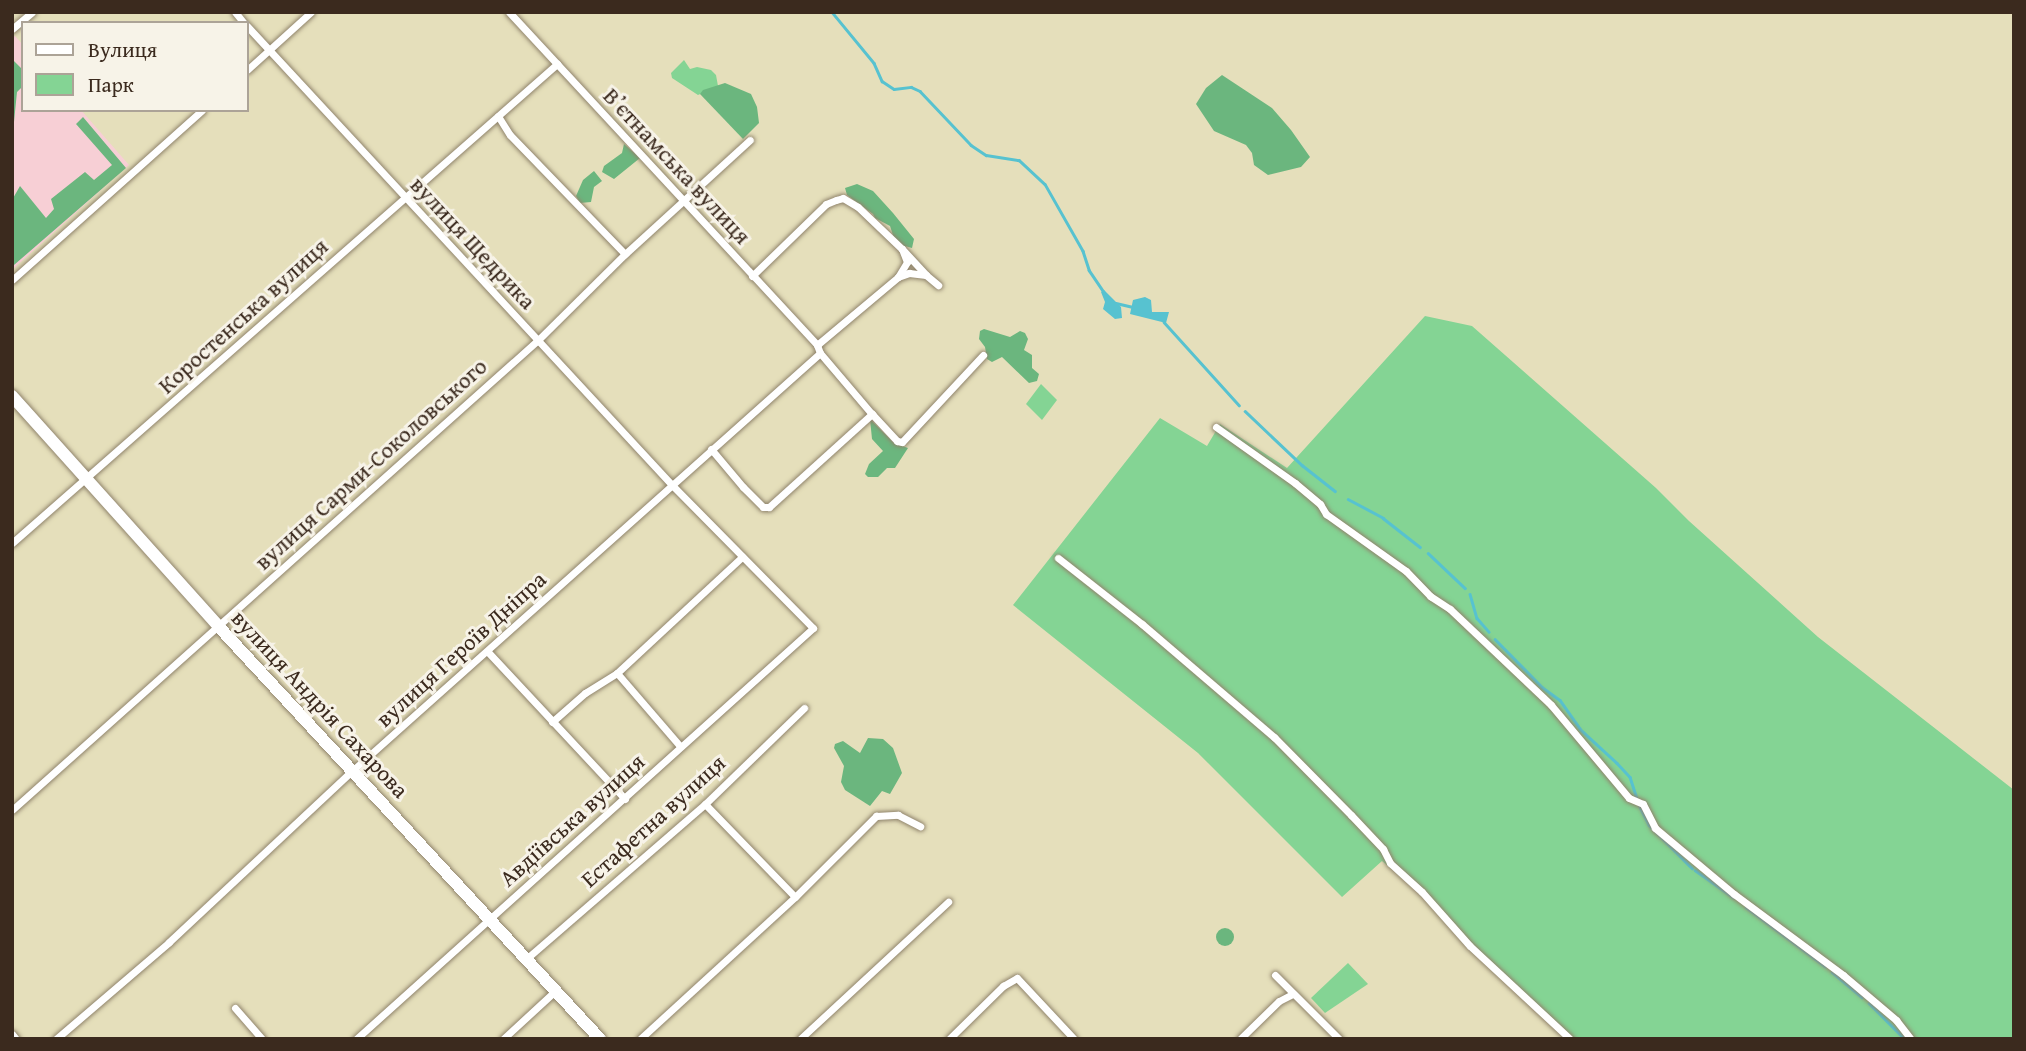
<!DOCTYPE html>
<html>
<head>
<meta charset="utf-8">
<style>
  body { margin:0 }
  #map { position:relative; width:2026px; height:1051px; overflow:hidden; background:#e5dfbb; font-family:"Gentium Book Plus",serif }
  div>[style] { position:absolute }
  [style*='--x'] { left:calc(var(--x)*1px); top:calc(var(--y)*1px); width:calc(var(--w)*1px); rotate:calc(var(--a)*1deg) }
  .built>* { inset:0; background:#f7cfd5 }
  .green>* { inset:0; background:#84d494 }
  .forest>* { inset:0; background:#6bb67e }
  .round { border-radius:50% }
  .water>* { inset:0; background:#57c2d0 }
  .stream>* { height:2.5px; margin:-1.25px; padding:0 1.25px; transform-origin:1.25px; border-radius:1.25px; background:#57c2d0 }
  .roads { filter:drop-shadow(0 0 2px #90846c) drop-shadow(0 0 2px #90846c) }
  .street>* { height:7px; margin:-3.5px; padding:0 3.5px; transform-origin:3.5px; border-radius:3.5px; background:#fff }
  .primary>* { height:12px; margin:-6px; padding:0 6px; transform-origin:6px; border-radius:6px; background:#fff }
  span { translate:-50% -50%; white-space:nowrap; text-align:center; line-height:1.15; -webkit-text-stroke:6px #f7f3e8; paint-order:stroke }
  .street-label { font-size:23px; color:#3b2a1e }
  .frame { position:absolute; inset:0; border:14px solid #3b2a1e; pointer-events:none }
  .legend { position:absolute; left:21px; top:21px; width:228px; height:91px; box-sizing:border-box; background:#f7f3e8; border:2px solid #aca397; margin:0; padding:9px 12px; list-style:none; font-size:21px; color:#3b2a1e }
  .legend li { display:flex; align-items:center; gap:14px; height:35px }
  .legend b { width:35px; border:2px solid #aca397 }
</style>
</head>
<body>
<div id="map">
  <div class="built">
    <div style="clip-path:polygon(15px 36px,23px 45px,23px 110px,81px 110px,129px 165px,12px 270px,12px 38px)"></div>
  </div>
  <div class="green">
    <div style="clip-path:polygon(684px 60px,690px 69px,697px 67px,711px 70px,716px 75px,718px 86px,698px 95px,672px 78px,671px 73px)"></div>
    <div style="clip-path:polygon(1425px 316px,1472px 326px,1656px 488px,1689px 521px,1818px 637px,2014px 790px,2014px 1039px,1566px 1039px,1442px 913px,1382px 861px,1342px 897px,1198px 753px,1013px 605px,1160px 418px,1207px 446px,1220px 424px,1287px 468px)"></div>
    <div style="clip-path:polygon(1041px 384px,1057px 400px,1042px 420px,1026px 404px)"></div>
    <div style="clip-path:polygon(1348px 963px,1368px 984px,1325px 1013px,1311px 998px)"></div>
  </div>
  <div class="forest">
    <div style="clip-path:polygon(12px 59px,23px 70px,23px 86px,17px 92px,12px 142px)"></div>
    <div style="clip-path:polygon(1222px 75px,1272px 108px,1291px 130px,1310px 157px,1301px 167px,1268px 175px,1254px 165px,1252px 153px,1246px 145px,1214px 131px,1196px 104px,1206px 88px)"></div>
    <div style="clip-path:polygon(725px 83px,751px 94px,757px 107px,759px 123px,743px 139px,700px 94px,703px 90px)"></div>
    <div style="clip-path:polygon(83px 117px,126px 168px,14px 265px,12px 200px,20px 186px,46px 218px,54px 209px,51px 199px,85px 172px,94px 180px,112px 165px,76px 124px)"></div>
    <div style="clip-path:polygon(624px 144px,640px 158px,614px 179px,602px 172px,604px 166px,622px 153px)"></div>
    <div style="clip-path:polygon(594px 171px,602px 181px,594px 187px,591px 202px,580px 203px,576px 196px,583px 180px)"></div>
    <div style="clip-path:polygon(857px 184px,873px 191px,893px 213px,914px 239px,912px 248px,901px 245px,894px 238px,890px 226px,875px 218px,873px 214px,847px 195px,845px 188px)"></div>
    <div style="clip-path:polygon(984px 329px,1010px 337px,1020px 331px,1025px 333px,1028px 339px,1024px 350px,1032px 355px,1032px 368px,1039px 374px,1037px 381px,1029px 383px,1002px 357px,992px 362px,987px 359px,985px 347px,979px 339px,980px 331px)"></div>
    <div style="clip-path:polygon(870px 419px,894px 443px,908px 448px,895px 468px,887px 468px,878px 477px,868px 477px,865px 474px,869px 464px,883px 451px,872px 439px)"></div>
    <div style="clip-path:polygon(868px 738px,883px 739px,893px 748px,902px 773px,890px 794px,882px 791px,870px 806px,845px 790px,841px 782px,844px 766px,834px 748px,835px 744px,843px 741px,860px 753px)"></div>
    <div class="round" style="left:1216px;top:928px;width:18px;height:18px"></div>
  </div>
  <div class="water">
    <div style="clip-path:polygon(1104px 290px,1121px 307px,1122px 318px,1115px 319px,1103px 309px,1105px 302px,1101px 292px)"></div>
    <div style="clip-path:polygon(1145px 297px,1151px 300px,1152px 312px,1169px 312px,1166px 323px,1130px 314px,1133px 300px)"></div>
  </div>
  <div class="stream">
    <div style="--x:832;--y:12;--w:66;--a:50.5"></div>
    <div style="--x:874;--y:63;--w:20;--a:66"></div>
    <div style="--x:882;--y:81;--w:14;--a:34"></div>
    <div style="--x:894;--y:89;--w:17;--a:-7"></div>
    <div style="--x:911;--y:87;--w:10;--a:24"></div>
    <div style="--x:920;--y:91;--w:74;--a:46.6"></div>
    <div style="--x:971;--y:145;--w:18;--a:34"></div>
    <div style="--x:986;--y:155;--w:33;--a:9"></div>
    <div style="--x:1019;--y:160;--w:35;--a:43"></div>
    <div style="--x:1045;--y:184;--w:77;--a:60.4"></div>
    <div style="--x:1083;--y:251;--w:20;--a:72"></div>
    <div style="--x:1089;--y:270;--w:27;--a:56"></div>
    <div style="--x:1116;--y:303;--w:17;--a:13"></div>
    <div style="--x:1164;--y:322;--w:112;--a:47.9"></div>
    <div style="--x:1245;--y:411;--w:79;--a:43.5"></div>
    <div style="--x:1302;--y:465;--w:42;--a:38.2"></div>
    <div style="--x:1348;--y:499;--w:40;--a:28"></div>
    <div style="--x:1383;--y:518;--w:47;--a:38.1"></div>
    <div style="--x:1428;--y:553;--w:51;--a:43.4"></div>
    <div style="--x:1470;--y:594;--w:25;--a:74"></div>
    <div style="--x:1477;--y:618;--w:18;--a:49"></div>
    <div style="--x:1495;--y:639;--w:67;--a:45.6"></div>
    <div style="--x:1542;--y:687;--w:22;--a:36"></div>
    <div style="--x:1560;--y:700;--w:35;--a:55"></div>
    <div style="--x:1580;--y:729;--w:50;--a:42.6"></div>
    <div style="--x:1617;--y:763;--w:19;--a:47"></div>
    <div style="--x:1630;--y:777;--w:22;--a:72"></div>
    <div style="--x:1639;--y:805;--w:22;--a:63"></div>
    <div style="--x:1649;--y:825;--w:61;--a:45"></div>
    <div style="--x:1695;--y:870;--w:47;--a:35.4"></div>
    <div style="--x:1746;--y:907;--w:99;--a:36.8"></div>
    <div style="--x:1832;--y:972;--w:39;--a:40"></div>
    <div style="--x:1869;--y:1003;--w:51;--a:45"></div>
  </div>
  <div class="roads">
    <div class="street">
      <div style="--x:235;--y:12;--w:14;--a:51"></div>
      <div style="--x:509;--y:12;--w:454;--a:47.2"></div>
      <div style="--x:247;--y:26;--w:626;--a:47.2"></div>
      <div style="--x:672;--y:485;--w:201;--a:45.4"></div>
      <div style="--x:813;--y:628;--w:615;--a:138.03"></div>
      <div style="--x:12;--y:29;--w:26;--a:-40"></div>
      <div style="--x:247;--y:70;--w:86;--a:-42.2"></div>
      <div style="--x:498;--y:116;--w:22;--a:58"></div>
      <div style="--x:510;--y:135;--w:165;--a:46"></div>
      <div style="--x:752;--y:276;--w:103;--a:-44.2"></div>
      <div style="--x:826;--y:204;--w:11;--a:-22"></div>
      <div style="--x:836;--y:200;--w:7;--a:-16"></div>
      <div style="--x:843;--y:198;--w:17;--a:31"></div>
      <div style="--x:858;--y:207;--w:61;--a:43.7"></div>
      <div style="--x:898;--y:277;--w:17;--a:-59"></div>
      <div style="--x:907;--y:262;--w:14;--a:-111"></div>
      <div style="--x:902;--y:249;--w:35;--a:47"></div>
      <div style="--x:12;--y:280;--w:255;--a:-41.8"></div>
      <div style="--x:820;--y:353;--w:80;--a:49.6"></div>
      <div style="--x:872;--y:414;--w:37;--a:47"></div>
      <div style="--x:897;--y:441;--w:5;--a:11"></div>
      <div style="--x:902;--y:442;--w:119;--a:-47"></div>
      <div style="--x:1216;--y:427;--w:97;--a:35.3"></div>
      <div style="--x:1295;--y:483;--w:33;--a:40"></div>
      <div style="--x:1320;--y:504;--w:12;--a:59"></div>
      <div style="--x:1326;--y:514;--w:98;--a:35.5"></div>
      <div style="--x:1406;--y:571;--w:35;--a:46"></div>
      <div style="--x:1430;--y:596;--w:24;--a:33"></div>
      <div style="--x:1450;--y:609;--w:139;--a:43.5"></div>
      <div style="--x:1551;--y:705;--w:121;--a:50"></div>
      <div style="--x:1629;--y:798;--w:15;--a:23"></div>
      <div style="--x:1643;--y:804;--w:27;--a:63"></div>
      <div style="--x:1655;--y:828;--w:103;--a:39.9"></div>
      <div style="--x:1734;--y:894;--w:136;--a:36.6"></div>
      <div style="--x:1843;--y:975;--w:70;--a:40.3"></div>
      <div style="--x:1896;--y:1020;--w:24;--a:52"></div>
      <div style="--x:711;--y:449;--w:50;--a:49.9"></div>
      <div style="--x:743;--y:487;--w:28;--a:45"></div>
      <div style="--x:763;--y:507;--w:6;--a:0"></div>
      <div style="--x:769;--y:507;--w:139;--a:-42.1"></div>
      <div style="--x:12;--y:543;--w:726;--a:-41.31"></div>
      <div style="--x:1058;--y:558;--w:107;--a:38.2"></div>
      <div style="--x:1142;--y:624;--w:174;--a:40.6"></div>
      <div style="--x:1274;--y:737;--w:110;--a:45.4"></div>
      <div style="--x:1351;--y:815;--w:47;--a:46.7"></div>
      <div style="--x:1383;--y:849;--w:16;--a:63"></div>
      <div style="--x:1390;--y:863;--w:43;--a:42.2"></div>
      <div style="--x:1422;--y:892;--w:72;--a:48.4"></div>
      <div style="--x:1470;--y:946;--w:137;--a:42.9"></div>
      <div style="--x:488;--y:652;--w:201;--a:47"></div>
      <div style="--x:617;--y:673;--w:96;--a:49.2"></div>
      <div style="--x:552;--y:722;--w:44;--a:-41.3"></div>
      <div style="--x:585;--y:693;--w:38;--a:-32"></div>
      <div style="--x:617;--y:673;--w:171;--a:-42.9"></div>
      <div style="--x:705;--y:804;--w:129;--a:45.9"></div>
      <div style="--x:12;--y:810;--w:704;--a:-41.78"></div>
      <div style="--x:537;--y:341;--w:124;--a:-44.7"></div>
      <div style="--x:625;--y:254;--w:169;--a:-42.4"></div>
      <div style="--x:526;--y:959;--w:237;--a:-40.9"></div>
      <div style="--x:705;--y:804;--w:138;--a:-44.1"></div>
      <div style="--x:1275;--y:975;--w:91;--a:45"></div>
      <div style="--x:235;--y:1008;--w:41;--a:48.9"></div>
      <div style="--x:12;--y:1034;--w:6;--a:51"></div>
      <div style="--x:56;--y:1039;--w:149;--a:-40.6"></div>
      <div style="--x:169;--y:942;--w:252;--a:-43.1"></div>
      <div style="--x:353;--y:770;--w:626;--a:-41.76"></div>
      <div style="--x:820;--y:353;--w:9;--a:-111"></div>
      <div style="--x:817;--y:345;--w:106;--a:-40"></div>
      <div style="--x:898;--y:277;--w:12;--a:-20"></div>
      <div style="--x:909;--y:273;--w:17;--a:7"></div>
      <div style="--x:926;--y:275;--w:16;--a:40"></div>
      <div style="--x:503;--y:1039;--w:71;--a:-42.7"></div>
      <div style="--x:640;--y:1039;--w:210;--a:-42.5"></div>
      <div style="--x:795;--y:897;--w:115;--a:-45"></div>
      <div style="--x:876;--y:816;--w:22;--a:-3"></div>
      <div style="--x:898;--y:815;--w:25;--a:27"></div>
      <div style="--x:800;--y:1039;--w:202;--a:-42.8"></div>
      <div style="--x:949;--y:1039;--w:76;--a:-44.5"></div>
      <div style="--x:1003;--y:986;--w:16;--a:-30"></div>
      <div style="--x:1017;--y:978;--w:83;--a:46.9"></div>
      <div style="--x:1240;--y:1039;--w:54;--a:-44.3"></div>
      <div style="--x:1279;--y:1001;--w:16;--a:-27"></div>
    </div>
    <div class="primary">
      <div style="--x:12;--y:396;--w:310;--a:48.1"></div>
      <div style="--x:219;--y:627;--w:561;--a:47.24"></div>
    </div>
  </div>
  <div class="street-label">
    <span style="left:677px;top:166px;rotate:47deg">Вʼєтнамська вулиця</span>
    <span style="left:473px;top:243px;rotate:47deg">вулиця Щедрика</span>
    <span style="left:243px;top:316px;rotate:-42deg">Коростенська вулиця</span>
    <span style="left:371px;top:464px;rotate:-42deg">вулиця Сарми-Соколовського</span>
    <span style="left:461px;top:649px;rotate:-42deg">вулиця Героїв Дніпра</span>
    <span style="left:320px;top:704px;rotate:47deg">вулиця Андрія Сахарова</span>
    <span style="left:572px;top:820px;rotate:-42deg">Авдіївська вулиця</span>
    <span style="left:653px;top:821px;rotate:-42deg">Естафетна вулиця</span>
  </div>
  <div class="frame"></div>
  <ul class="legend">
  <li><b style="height:9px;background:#fff"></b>Вулиця</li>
  <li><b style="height:19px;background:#84d494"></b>Парк</li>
  </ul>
</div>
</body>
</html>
